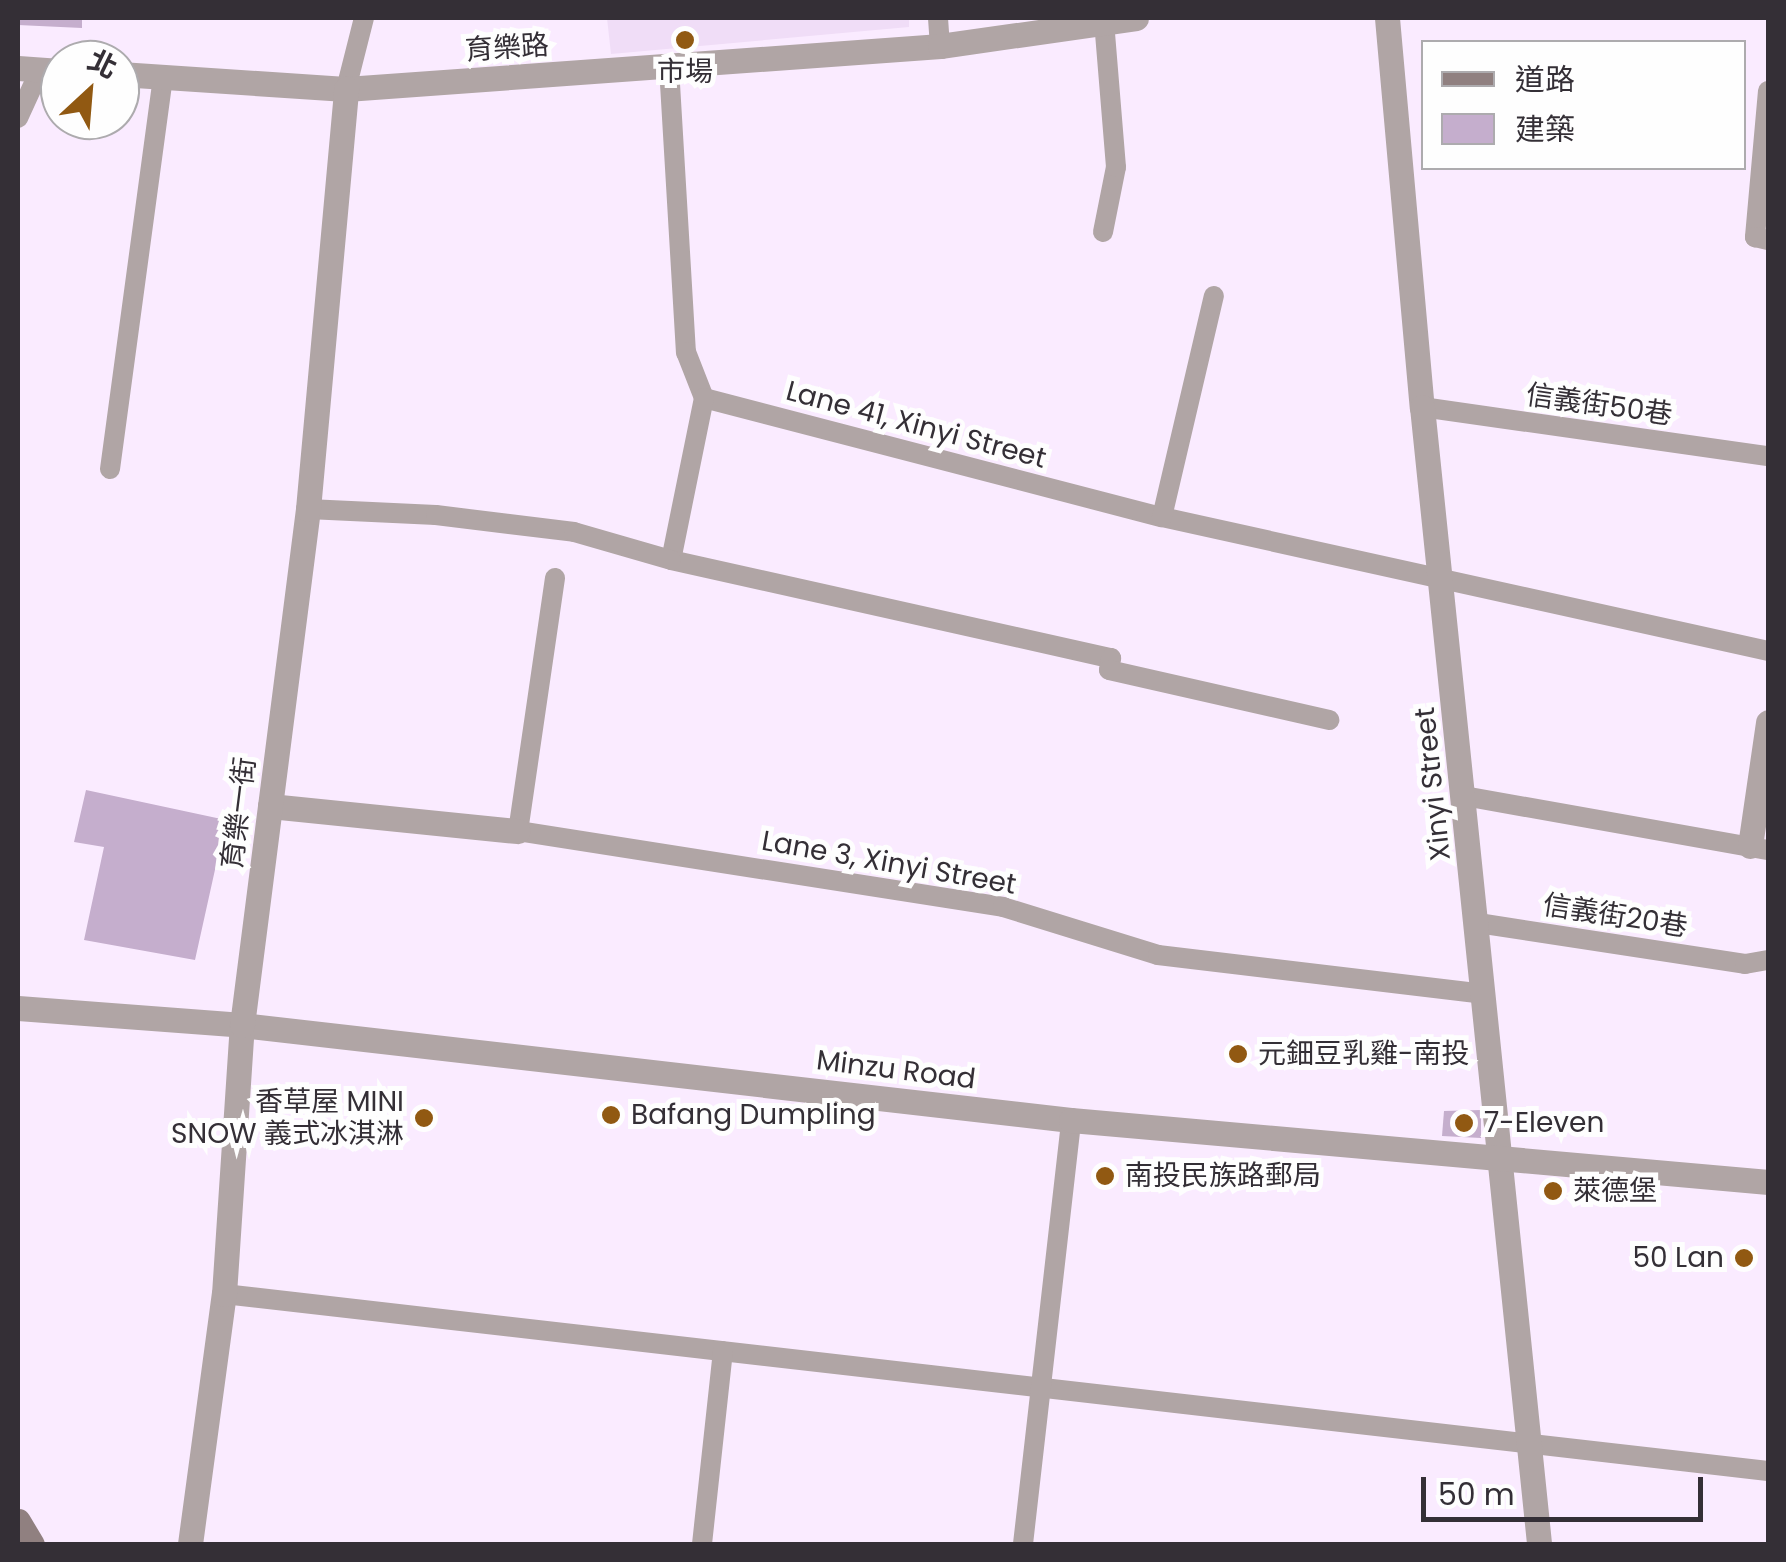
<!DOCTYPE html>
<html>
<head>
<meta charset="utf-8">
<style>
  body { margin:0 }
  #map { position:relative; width:1786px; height:1562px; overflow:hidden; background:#faebff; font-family:Poppins,"Noto Sans TC",sans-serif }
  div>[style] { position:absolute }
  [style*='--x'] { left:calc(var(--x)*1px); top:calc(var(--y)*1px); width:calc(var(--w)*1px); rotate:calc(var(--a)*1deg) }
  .built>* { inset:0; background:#f0ddf7 }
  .building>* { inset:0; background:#c5aecd }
  .lane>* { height:20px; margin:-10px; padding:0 10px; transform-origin:10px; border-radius:10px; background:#b0a5a5 }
  .street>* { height:25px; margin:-12.5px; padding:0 12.5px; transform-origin:12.5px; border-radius:12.5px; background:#b0a5a5 }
  .secondary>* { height:25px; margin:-12.5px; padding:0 12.5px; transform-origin:12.5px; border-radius:12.5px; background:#908080 }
  .dots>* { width:28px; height:28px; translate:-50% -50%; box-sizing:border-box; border:5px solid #fefefe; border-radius:50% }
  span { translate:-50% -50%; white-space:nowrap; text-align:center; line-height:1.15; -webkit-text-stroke:10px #fefefe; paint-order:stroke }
  .street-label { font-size:28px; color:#342f36 }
  .poi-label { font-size:28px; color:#342f36 }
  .left { translate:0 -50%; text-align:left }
  .right { translate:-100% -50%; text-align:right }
  .frame { position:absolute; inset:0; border:20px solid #342f36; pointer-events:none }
  .legend { position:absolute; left:1421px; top:40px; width:325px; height:130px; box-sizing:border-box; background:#fefefe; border:2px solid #adabae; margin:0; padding:12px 18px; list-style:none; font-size:30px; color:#342f36 }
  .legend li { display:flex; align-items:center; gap:20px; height:50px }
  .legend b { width:50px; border:2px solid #adabae }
  .north { position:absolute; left:40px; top:40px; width:100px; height:100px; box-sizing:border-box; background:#fefefe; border:2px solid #adabae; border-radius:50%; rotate:26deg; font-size:28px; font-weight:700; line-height:40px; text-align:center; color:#342f36 }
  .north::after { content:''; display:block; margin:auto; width:35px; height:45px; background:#915912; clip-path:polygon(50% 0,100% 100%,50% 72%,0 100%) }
  .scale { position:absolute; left:1421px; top:1477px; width:282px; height:45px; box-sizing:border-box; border:5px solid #342f36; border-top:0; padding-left:12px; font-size:30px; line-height:35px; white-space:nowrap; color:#342f36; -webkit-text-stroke:8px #fefefe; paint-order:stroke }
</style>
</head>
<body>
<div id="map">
  <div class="built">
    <div style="clip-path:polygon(607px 18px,909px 18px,909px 27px,611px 54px)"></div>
  </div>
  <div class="building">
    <div style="clip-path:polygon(18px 18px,82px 18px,82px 28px,18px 25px)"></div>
    <div style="clip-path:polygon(86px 790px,226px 820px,195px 960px,84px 940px,104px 847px,74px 842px)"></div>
    <div style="clip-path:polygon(1481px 1110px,1481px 1138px,1442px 1136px,1444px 1111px)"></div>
  </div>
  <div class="lane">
    <div style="--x:938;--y:18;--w:28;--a:86"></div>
    <div style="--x:669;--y:67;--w:286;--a:86.6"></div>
    <div style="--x:686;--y:352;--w:49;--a:68.6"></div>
    <div style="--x:704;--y:398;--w:473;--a:14.6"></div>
    <div style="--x:1162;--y:517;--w:621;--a:12.47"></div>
    <div style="--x:346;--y:89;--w:73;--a:-75.8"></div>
    <div style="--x:1768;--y:91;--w:147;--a:95.1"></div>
    <div style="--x:1755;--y:237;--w:13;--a:13"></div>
    <div style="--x:18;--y:118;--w:53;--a:-65.4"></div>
    <div style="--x:1103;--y:232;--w:66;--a:-78.7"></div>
    <div style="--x:1116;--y:167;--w:146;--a:-94.7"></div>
    <div style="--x:704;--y:398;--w:165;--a:101.5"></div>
    <div style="--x:671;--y:560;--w:451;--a:12.6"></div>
    <div style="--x:1111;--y:658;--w:12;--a:99"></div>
    <div style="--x:1109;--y:670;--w:226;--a:12.8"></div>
    <div style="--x:1422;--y:407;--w:349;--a:8.1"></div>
    <div style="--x:110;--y:469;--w:397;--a:-82.3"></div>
    <div style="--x:308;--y:509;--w:128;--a:2.7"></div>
    <div style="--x:436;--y:515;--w:139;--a:7"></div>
    <div style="--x:574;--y:532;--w:101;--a:16.1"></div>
    <div style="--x:1162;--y:517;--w:227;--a:-76.8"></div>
    <div style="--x:555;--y:578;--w:256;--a:98.3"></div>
    <div style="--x:518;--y:831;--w:491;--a:8.9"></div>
    <div style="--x:1003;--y:907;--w:162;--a:17.2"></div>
    <div style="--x:1158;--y:955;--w:329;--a:6.8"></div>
    <div style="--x:1464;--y:796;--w:309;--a:10.1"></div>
    <div style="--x:1478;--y:923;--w:270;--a:8.7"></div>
    <div style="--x:1745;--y:964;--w:23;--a:-10"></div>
    <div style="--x:224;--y:1294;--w:1554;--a:6.54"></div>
    <div style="--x:702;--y:1544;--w:194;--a:-83.8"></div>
    <div style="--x:1023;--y:1544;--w:427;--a:-83.5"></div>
  </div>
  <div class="street">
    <div style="--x:1387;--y:18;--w:391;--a:84.9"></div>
    <div style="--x:1422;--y:407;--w:1143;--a:84.12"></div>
    <div style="--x:18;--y:68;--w:42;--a:4.1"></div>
    <div style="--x:120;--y:74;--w:226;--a:3.8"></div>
    <div style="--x:346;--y:89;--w:596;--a:-4.14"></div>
    <div style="--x:940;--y:46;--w:198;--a:-8.1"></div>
    <div style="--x:270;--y:806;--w:249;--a:5.8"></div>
    <div style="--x:1750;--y:846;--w:125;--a:-81.7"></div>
    <div style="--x:18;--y:1008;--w:225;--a:4.3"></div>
    <div style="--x:242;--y:1025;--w:834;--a:6.54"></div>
    <div style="--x:1071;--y:1120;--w:700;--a:5.08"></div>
    <div style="--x:190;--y:1544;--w:252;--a:-82.3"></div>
    <div style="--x:224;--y:1294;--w:270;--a:-86.2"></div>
    <div style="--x:242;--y:1025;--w:520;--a:-82.71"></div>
    <div style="--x:308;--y:509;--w:422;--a:-84.8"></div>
  </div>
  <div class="secondary">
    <div style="--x:18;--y:1521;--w:27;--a:59"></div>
  </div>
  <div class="dots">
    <div style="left:685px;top:40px;background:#915912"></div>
    <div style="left:1238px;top:1054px;background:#915912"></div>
    <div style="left:611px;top:1115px;background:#915912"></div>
    <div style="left:424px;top:1118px;background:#915912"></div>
    <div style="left:1464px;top:1123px;background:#915912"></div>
    <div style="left:1105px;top:1176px;background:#915912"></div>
    <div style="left:1553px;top:1191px;background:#915912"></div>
    <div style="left:1744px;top:1258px;background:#915912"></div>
  </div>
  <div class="street-label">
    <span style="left:507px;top:48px;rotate:-4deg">育樂路</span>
    <span style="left:1599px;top:405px;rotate:8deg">信義街50巷</span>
    <span style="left:916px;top:425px;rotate:15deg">Lane 41, Xinyi Street</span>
    <span style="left:1433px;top:784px;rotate:-96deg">Xinyi Street</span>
    <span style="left:239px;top:813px;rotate:-83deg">育樂一街</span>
    <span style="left:889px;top:863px;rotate:10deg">Lane 3, Xinyi Street</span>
    <span style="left:1615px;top:916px;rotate:9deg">信義街20巷</span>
    <span style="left:896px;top:1070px;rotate:7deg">Minzu Road</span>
  </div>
  <div class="poi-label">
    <span style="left:685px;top:72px">市場</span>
    <span class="left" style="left:1258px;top:1054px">元鈿豆乳雞-南投</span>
    <span class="right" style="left:404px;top:1118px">香草屋 MINI<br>SNOW 義式冰淇淋</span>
    <span class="left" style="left:631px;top:1115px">Bafang Dumpling</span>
    <span class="left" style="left:1484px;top:1123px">7-Eleven</span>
    <span class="left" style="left:1125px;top:1176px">南投民族路郵局</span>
    <span class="left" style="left:1573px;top:1191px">萊德堡</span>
    <span class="right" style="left:1724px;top:1258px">50 Lan</span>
  </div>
  <div class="frame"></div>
  <ul class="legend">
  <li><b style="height:12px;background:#908080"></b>道路</li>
  <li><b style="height:28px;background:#c5aecd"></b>建築</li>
  </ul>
  <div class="north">北</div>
  <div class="scale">50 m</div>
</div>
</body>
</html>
